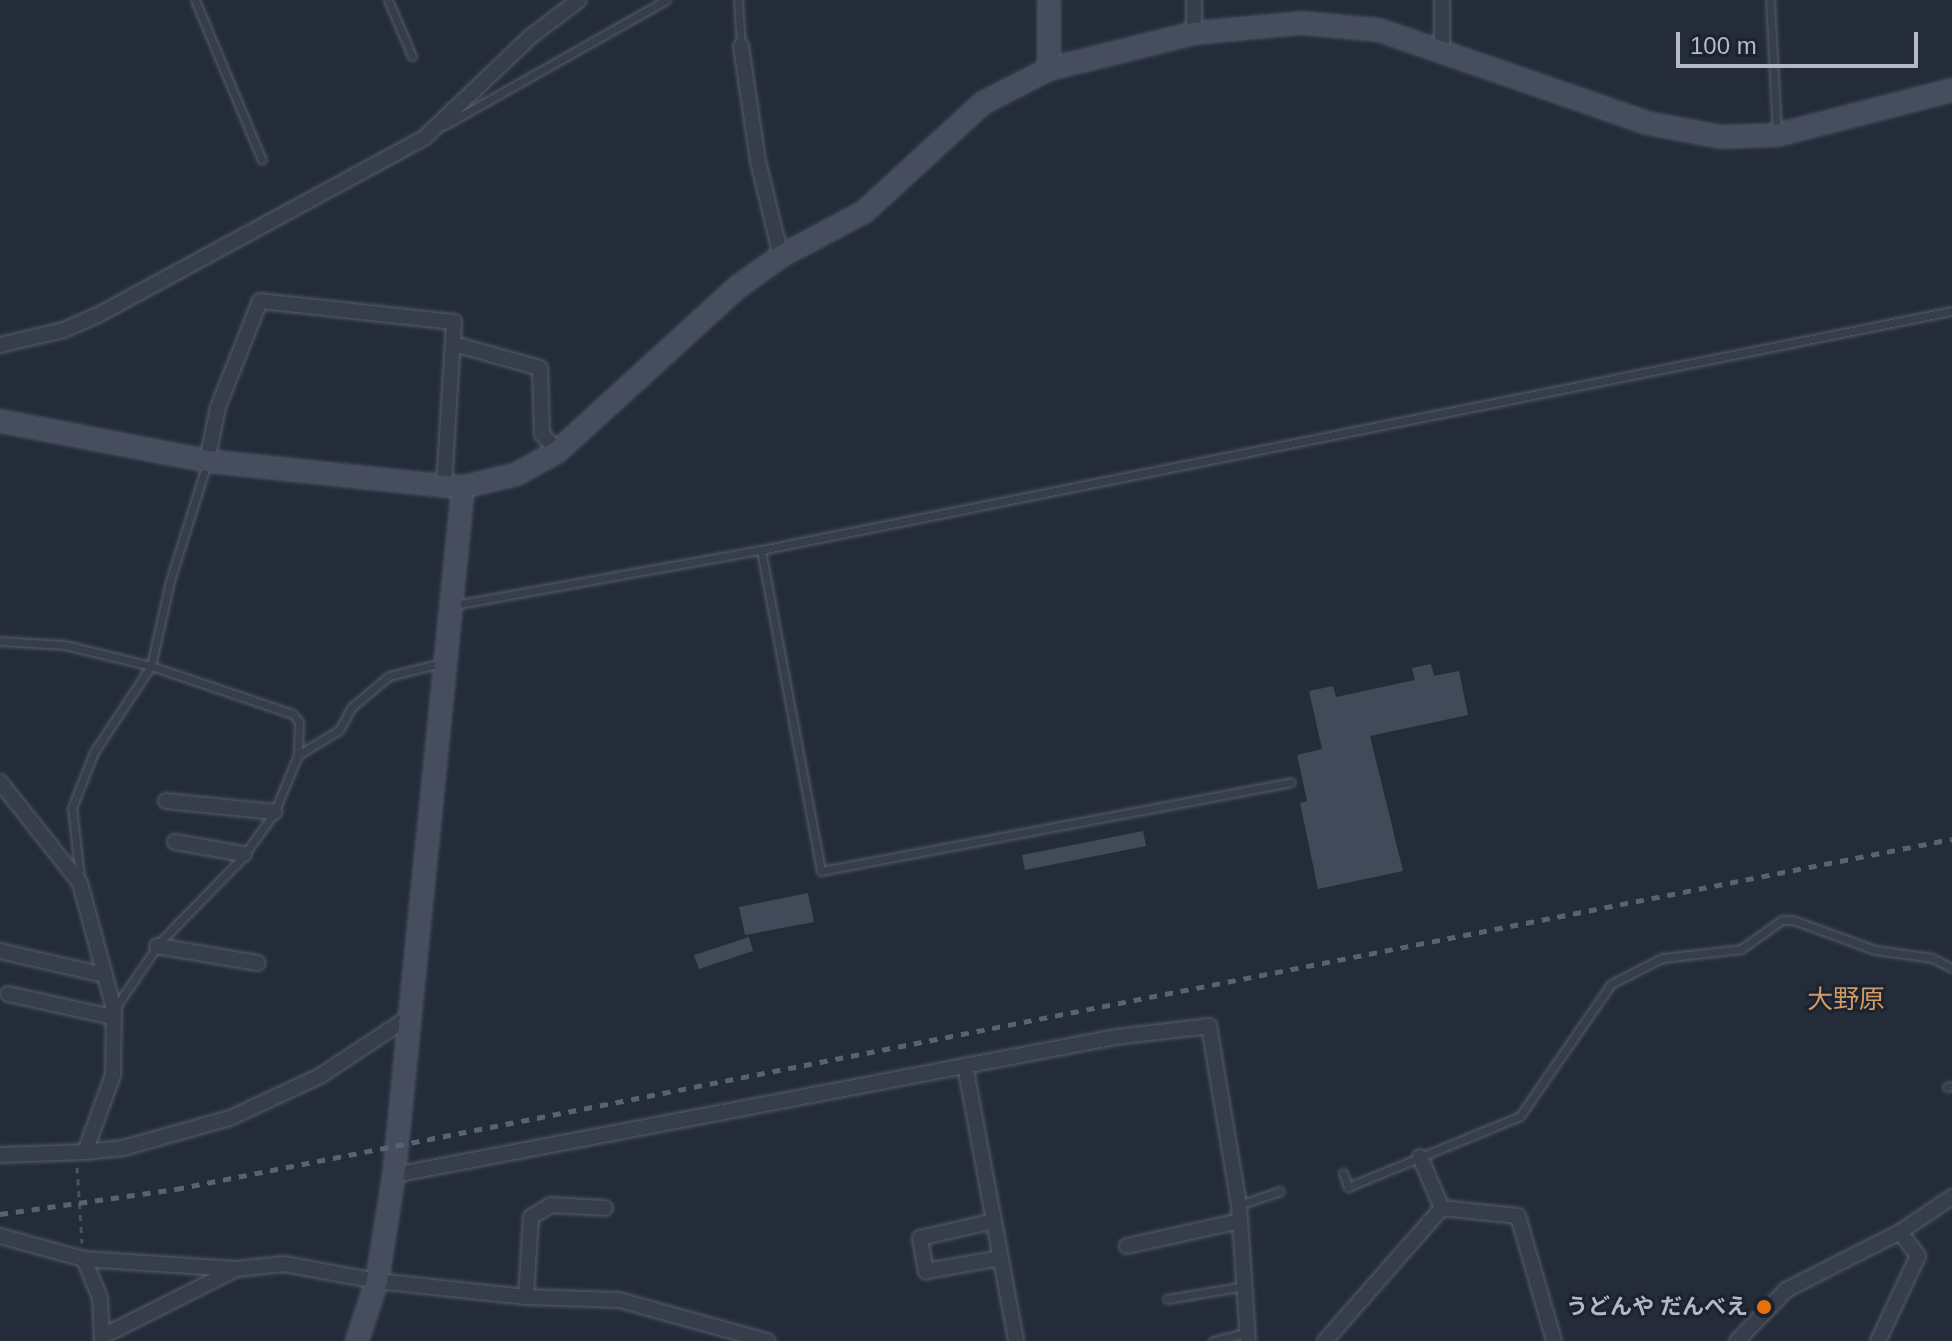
<!DOCTYPE html>
<html>
<head>
<meta charset="utf-8">
<style>
  body { margin:0 }
  #map { position:relative; width:1952px; height:1341px; overflow:hidden; background:#242c3a; font-family:Helvetica,"Noto Sans JP",sans-serif }
  div>[style] { position:absolute }
  [style*='--x'] { left:calc(var(--x)*1px); top:calc(var(--y)*1px); width:calc(var(--w)*1px); rotate:calc(var(--a)*1deg) }
  .building>* { inset:0; background:#404a59 }
  .path>* { height:3px; margin-top:-1.5px; transform-origin:0; background:repeating-linear-gradient(90deg,#435559 0 6px,transparent 0 12px) }
  .roads { filter:drop-shadow(0 0 2px #555c69) drop-shadow(0 0 2px #555c69) }
  .lane>* { height:7px; margin:-3.5px; padding:0 3.5px; transform-origin:3.5px; border-radius:3.5px; background:#373e4b }
  .street>* { height:14px; margin:-7px; padding:0 7px; transform-origin:7px; border-radius:7px; background:#373e4b }
  .secondary>* { height:20px; margin:-10px; padding:0 10px; transform-origin:10px; border-radius:10px; background:#454d5e }
  .rail>* { height:5px; margin-top:-2.5px; transform-origin:0; background:repeating-linear-gradient(90deg,#596272 0 8px,transparent 0 16px) }
  .dots>* { width:22px; height:22px; translate:-50% -50%; box-sizing:border-box; border:4px solid #1c2330; border-radius:50% }
  span { translate:-50% -50%; white-space:nowrap; text-align:center; line-height:1.15; -webkit-text-stroke:6px #1c2330; paint-order:stroke }
  .poi-label { font-size:22px; color:#b3b9c6; font-weight:700 }
  .right { translate:-100% -50%; text-align:right }
  .quarter-label { font-size:26px; color:#cf9a65 }
  .scale { position:absolute; left:1676px; top:32px; width:242px; height:36px; box-sizing:border-box; border:4px solid #b3b9c6; border-top:0; padding-left:10px; font-size:24px; line-height:28px; white-space:nowrap; color:#b3b9c6; -webkit-text-stroke:6px #1c2330; paint-order:stroke }
</style>
</head>
<body>
<div id="map">
  <div class="building">
    <div style="clip-path:polygon(1431px 664px,1434px 676px,1459px 671px,1468px 715px,1370px 736px,1403px 871px,1318px 889px,1300px 803px,1307px 801px,1297px 755px,1322px 749px,1309px 691px,1333px 686px,1336px 697px,1415px 680px,1412px 668px)"></div>
    <div style="clip-path:polygon(1143px 831px,1146px 846px,1025px 870px,1022px 855px)"></div>
    <div style="clip-path:polygon(808px 893px,814px 922px,745px 935px,739px 907px)"></div>
    <div style="clip-path:polygon(749px 937px,753px 951px,699px 969px,694px 955px)"></div>
  </div>
  <div class="path">
    <div style="--x:77;--y:1167;--w:76;--a:86.2"></div>
  </div>
  <div class="roads">
    <div class="lane">
      <div style="--x:195;--y:0;--w:173;--a:67.3"></div>
      <div style="--x:388;--y:0;--w:61;--a:66.8"></div>
      <div style="--x:738;--y:0;--w:46;--a:86.3"></div>
      <div style="--x:1770;--y:0;--w:133;--a:87"></div>
      <div style="--x:445;--y:125;--w:254;--a:-29.5"></div>
      <div style="--x:761;--y:550;--w:327;--a:79.4"></div>
      <div style="--x:821;--y:871;--w:478;--a:-10.7"></div>
      <div style="--x:454;--y:605;--w:312;--a:-10.2"></div>
      <div style="--x:761;--y:550;--w:1215;--a:-11.35"></div>
      <div style="--x:0;--y:641;--w:65;--a:3.5"></div>
      <div style="--x:65;--y:645;--w:89;--a:13.7"></div>
      <div style="--x:151;--y:666;--w:150;--a:18.7"></div>
      <div style="--x:293;--y:714;--w:10;--a:53"></div>
      <div style="--x:299;--y:722;--w:33;--a:92"></div>
      <div style="--x:80;--y:877;--w:69;--a:-96.6"></div>
      <div style="--x:72;--y:808;--w:60;--a:-68.6"></div>
      <div style="--x:94;--y:752;--w:103;--a:-56.5"></div>
      <div style="--x:151;--y:666;--w:87;--a:-77.4"></div>
      <div style="--x:170;--y:581;--w:124;--a:-72.6"></div>
      <div style="--x:115;--y:1008;--w:80;--a:-55.7"></div>
      <div style="--x:160;--y:942;--w:116;--a:-45.7"></div>
      <div style="--x:241;--y:859;--w:54;--a:-54"></div>
      <div style="--x:273;--y:815;--w:65;--a:-67.4"></div>
      <div style="--x:298;--y:755;--w:48;--a:-31.4"></div>
      <div style="--x:339;--y:730;--w:26;--a:-61"></div>
      <div style="--x:352;--y:707;--w:48;--a:-40"></div>
      <div style="--x:389;--y:676;--w:54;--a:-14"></div>
      <div style="--x:1947;--y:1087;--w:5;--a:-11"></div>
      <div style="--x:1343;--y:1173;--w:15;--a:70"></div>
      <div style="--x:1348;--y:1187;--w:186;--a:-22.4"></div>
      <div style="--x:1520;--y:1116;--w:160;--a:-55.4"></div>
      <div style="--x:1611;--y:984;--w:57;--a:-27"></div>
      <div style="--x:1662;--y:958;--w:80;--a:-6.5"></div>
      <div style="--x:1741;--y:949;--w:50;--a:-35.3"></div>
      <div style="--x:1782;--y:920;--w:11;--a:0"></div>
      <div style="--x:1793;--y:920;--w:87;--a:20.1"></div>
      <div style="--x:1875;--y:950;--w:58;--a:8"></div>
      <div style="--x:1932;--y:958;--w:22;--a:27"></div>
      <div style="--x:1239;--y:1205;--w:43;--a:-18.9"></div>
      <div style="--x:1167;--y:1299;--w:79;--a:-9.5"></div>
      <div style="--x:1213;--y:1341;--w:34;--a:-14"></div>
    </div>
    <div class="street">
      <div style="--x:1194;--y:0;--w:33;--a:90"></div>
      <div style="--x:741;--y:46;--w:116;--a:81.6"></div>
      <div style="--x:758;--y:161;--w:98;--a:76.4"></div>
      <div style="--x:1442;--y:48;--w:48;--a:-90"></div>
      <div style="--x:454;--y:344;--w:89;--a:15.6"></div>
      <div style="--x:540;--y:368;--w:66;--a:88.3"></div>
      <div style="--x:542;--y:434;--w:23;--a:47"></div>
      <div style="--x:0;--y:345;--w:66;--a:-13.2"></div>
      <div style="--x:64;--y:330;--w:37;--a:-24"></div>
      <div style="--x:98;--y:315;--w:371;--a:-28.5"></div>
      <div style="--x:424;--y:138;--w:146;--a:-43.6"></div>
      <div style="--x:530;--y:37;--w:61;--a:-37.1"></div>
      <div style="--x:207;--y:461;--w:55;--a:-78.5"></div>
      <div style="--x:218;--y:407;--w:114;--a:-68.4"></div>
      <div style="--x:260;--y:301;--w:195;--a:6.2"></div>
      <div style="--x:454;--y:322;--w:164;--a:93.5"></div>
      <div style="--x:0;--y:782;--w:129;--a:51.6"></div>
      <div style="--x:80;--y:883;--w:131;--a:74.9"></div>
      <div style="--x:114;--y:1009;--w:66;--a:90.9"></div>
      <div style="--x:113;--y:1075;--w:82;--a:110"></div>
      <div style="--x:85;--y:1152;--w:85;--a:178"></div>
      <div style="--x:166;--y:801;--w:109;--a:5.8"></div>
      <div style="--x:175;--y:842;--w:70;--a:9.9"></div>
      <div style="--x:157;--y:946;--w:102;--a:9.6"></div>
      <div style="--x:0;--y:951;--w:107;--a:13"></div>
      <div style="--x:8;--y:994;--w:107;--a:12.4"></div>
      <div style="--x:965;--y:1065;--w:281;--a:79.5"></div>
      <div style="--x:85;--y:1152;--w:38;--a:-6"></div>
      <div style="--x:123;--y:1148;--w:111;--a:-15.7"></div>
      <div style="--x:230;--y:1118;--w:99;--a:-25"></div>
      <div style="--x:320;--y:1076;--w:110;--a:-33.5"></div>
      <div style="--x:1420;--y:1157;--w:56;--a:66.7"></div>
      <div style="--x:1442;--y:1208;--w:76;--a:6"></div>
      <div style="--x:1518;--y:1216;--w:130;--a:73.9"></div>
      <div style="--x:394;--y:1175;--w:735;--a:-10.82"></div>
      <div style="--x:1116;--y:1037;--w:94;--a:-6.7"></div>
      <div style="--x:1209;--y:1026;--w:181;--a:80.5"></div>
      <div style="--x:1239;--y:1205;--w:136;--a:86.2"></div>
      <div style="--x:994;--y:1221;--w:76;--a:167.1"></div>
      <div style="--x:920;--y:1238;--w:34;--a:80"></div>
      <div style="--x:926;--y:1271;--w:76;--a:-9.8"></div>
      <div style="--x:0;--y:1236;--w:87;--a:15.3"></div>
      <div style="--x:84;--y:1259;--w:152;--a:3.8"></div>
      <div style="--x:236;--y:1269;--w:48;--a:-5.9"></div>
      <div style="--x:284;--y:1264;--w:95;--a:10.4"></div>
      <div style="--x:377;--y:1281;--w:150;--a:6.1"></div>
      <div style="--x:526;--y:1297;--w:93;--a:1.8"></div>
      <div style="--x:619;--y:1300;--w:154;--a:15.5"></div>
      <div style="--x:1127;--y:1246;--w:116;--a:-12.5"></div>
      <div style="--x:84;--y:1259;--w:42;--a:67.7"></div>
      <div style="--x:100;--y:1298;--w:43;--a:87.3"></div>
      <div style="--x:526;--y:1297;--w:80;--a:-86.4"></div>
      <div style="--x:531;--y:1217;--w:23;--a:-31"></div>
      <div style="--x:551;--y:1205;--w:54;--a:3.2"></div>
      <div style="--x:105;--y:1335;--w:147;--a:-26.7"></div>
      <div style="--x:1325;--y:1341;--w:177;--a:-48.7"></div>
      <div style="--x:1737;--y:1341;--w:71;--a:-46.1"></div>
      <div style="--x:1786;--y:1290;--w:128;--a:-27"></div>
      <div style="--x:1878;--y:1341;--w:94;--a:-64.8"></div>
      <div style="--x:1918;--y:1256;--w:30;--a:-127"></div>
      <div style="--x:1900;--y:1232;--w:63;--a:-33.9"></div>
    </div>
    <div class="secondary">
      <div style="--x:1049;--y:69;--w:69;--a:-90"></div>
      <div style="--x:0;--y:421;--w:211;--a:10.9"></div>
      <div style="--x:207;--y:461;--w:238;--a:6"></div>
      <div style="--x:444;--y:486;--w:19;--a:3"></div>
      <div style="--x:463;--y:487;--w:56;--a:-13.5"></div>
      <div style="--x:517;--y:474;--w:47;--a:-29.3"></div>
      <div style="--x:558;--y:451;--w:245;--a:-42.4"></div>
      <div style="--x:739;--y:286;--w:52;--a:-35.5"></div>
      <div style="--x:781;--y:256;--w:94;--a:-27.9"></div>
      <div style="--x:864;--y:212;--w:161;--a:-42.5"></div>
      <div style="--x:983;--y:103;--w:74;--a:-27.3"></div>
      <div style="--x:1049;--y:69;--w:149;--a:-13.9"></div>
      <div style="--x:1194;--y:33;--w:107;--a:-5.3"></div>
      <div style="--x:1301;--y:23;--w:78;--a:5.1"></div>
      <div style="--x:1379;--y:30;--w:284;--a:19.1"></div>
      <div style="--x:1647;--y:123;--w:75;--a:10.7"></div>
      <div style="--x:1721;--y:137;--w:56;--a:-2"></div>
      <div style="--x:1777;--y:135;--w:181;--a:-14.4"></div>
      <div style="--x:357;--y:1341;--w:63;--a:-71.6"></div>
      <div style="--x:377;--y:1281;--w:107;--a:-80.9"></div>
      <div style="--x:394;--y:1175;--w:691;--a:-84.27"></div>
    </div>
  </div>
  <div class="rail">
    <div style="--x:0;--y:1214;--w:178;--a:-8.1"></div>
    <div style="--x:176;--y:1189;--w:1810;--a:-11.15"></div>
  </div>
  <div class="dots">
    <div style="left:1764px;top:1307px;background:#e8710a"></div>
  </div>
  <div class="poi-label">
    <span class="right" style="left:1748px;top:1307px">うどんや だんべえ</span>
  </div>
  <div class="quarter-label">
    <span style="left:1846px;top:1000px">大野原</span>
  </div>
  <div class="scale">100 m</div>
</div>
</body>
</html>
